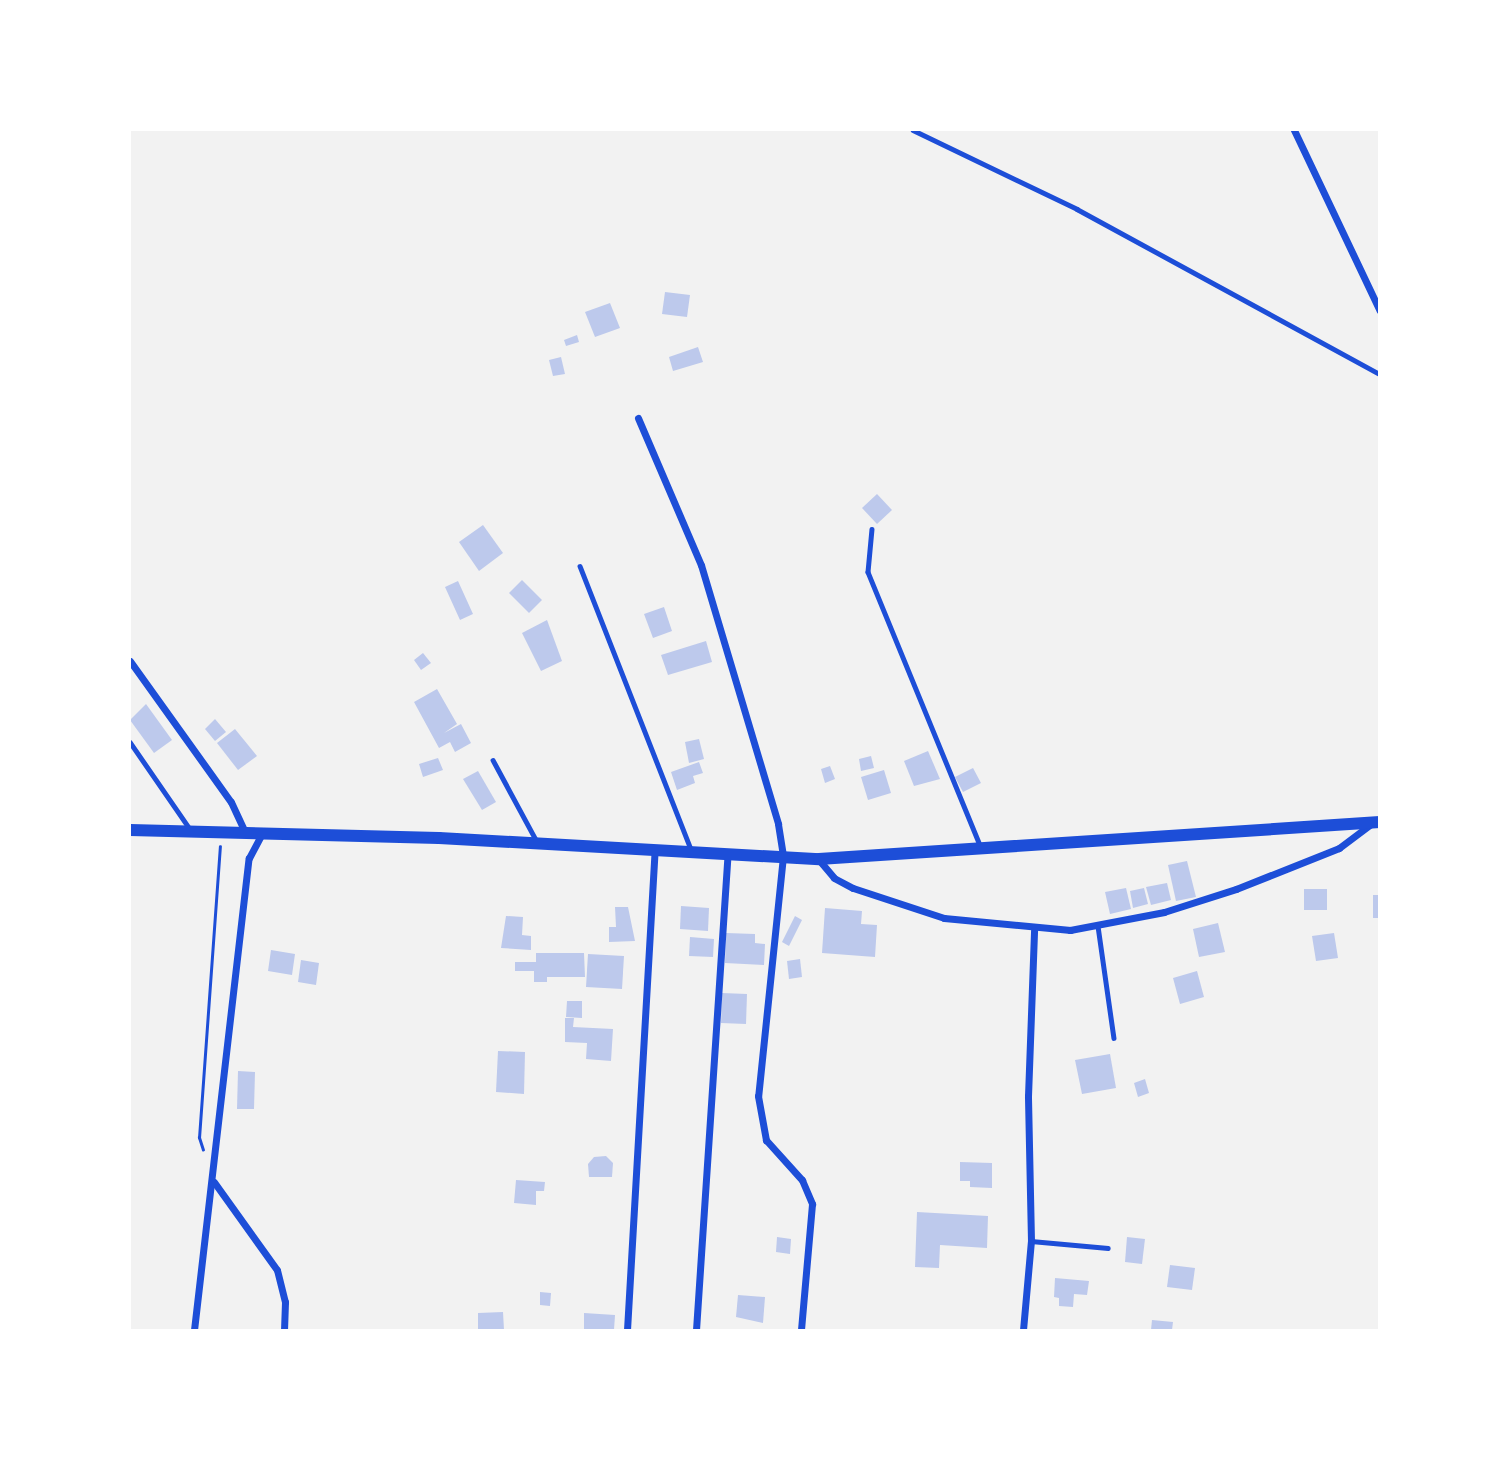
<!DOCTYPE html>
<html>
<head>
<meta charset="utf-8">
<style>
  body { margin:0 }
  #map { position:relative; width:1509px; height:1460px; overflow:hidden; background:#f2f2f2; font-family:Spectral,serif }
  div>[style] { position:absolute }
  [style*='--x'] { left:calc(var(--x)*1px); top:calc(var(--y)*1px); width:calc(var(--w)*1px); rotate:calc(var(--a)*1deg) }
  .building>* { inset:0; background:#bdc9ec }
  .path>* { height:2.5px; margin:-1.25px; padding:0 1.25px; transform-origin:1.25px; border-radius:1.25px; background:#1d4ed8 }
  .service>* { height:4.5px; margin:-2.25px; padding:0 2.25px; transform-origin:2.25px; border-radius:2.25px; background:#1d4ed8 }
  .minor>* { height:7px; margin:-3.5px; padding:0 3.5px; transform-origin:3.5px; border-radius:3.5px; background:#1d4ed8 }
  .secondary>* { height:12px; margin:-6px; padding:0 6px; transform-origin:6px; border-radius:6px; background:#1d4ed8 }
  span { translate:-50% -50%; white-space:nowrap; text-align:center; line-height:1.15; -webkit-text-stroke:5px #fff; paint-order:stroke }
  .frame { position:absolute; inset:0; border:131px solid #fff; pointer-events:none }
</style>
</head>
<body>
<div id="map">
  <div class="building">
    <div style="clip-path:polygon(665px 292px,690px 295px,687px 317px,662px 314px)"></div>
    <div style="clip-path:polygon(610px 303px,620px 328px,595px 337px,585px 312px)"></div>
    <div style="clip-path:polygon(577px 335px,579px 342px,566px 346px,564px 340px)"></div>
    <div style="clip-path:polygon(698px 347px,703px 362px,673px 371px,669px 357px)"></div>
    <div style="clip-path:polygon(561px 357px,565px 374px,553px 376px,549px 360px)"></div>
    <div style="clip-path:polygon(877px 494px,892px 510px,877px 524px,862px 508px)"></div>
    <div style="clip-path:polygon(483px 525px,503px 553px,479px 571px,459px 542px)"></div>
    <div style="clip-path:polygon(522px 580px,542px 600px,529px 613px,509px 593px)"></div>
    <div style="clip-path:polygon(458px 581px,473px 614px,460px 620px,445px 587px)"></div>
    <div style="clip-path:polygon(664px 607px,672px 631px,653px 638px,644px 614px)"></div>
    <div style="clip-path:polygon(547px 620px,562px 661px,541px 671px,522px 633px)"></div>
    <div style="clip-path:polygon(706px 641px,712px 662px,668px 675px,661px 655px)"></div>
    <div style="clip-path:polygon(423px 653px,431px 663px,421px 670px,414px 660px)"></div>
    <div style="clip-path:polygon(437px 689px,457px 724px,444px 733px,461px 724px,471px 743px,455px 752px,450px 742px,439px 748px,414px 702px)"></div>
    <div style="clip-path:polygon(146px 704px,172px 740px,154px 753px,130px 720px)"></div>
    <div style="clip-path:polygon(215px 719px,226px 732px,215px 741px,205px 729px)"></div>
    <div style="clip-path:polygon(235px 729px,257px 756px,238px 770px,217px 743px)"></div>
    <div style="clip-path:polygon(699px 739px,704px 759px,689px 763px,685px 742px)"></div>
    <div style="clip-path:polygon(928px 751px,940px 779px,914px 786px,904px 761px)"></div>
    <div style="clip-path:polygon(871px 756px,874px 768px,861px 771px,859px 759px)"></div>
    <div style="clip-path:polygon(438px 758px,443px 770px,423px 777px,419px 764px)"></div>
    <div style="clip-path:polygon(699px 762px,703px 773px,693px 776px,695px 783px,677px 790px,671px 772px)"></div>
    <div style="clip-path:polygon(830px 766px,835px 779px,825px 783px,821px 769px)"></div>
    <div style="clip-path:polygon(973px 768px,981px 783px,963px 792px,955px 777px)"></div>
    <div style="clip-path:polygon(884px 770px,891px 793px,868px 800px,861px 777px)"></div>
    <div style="clip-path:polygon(478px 771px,496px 802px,482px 810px,463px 779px)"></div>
    <div style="clip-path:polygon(1187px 861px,1196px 897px,1176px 901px,1168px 865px)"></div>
    <div style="clip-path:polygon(1167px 883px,1171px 900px,1151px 905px,1146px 887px)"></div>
    <div style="clip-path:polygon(1126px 888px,1131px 909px,1110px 914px,1105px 892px)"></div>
    <div style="clip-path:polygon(1144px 888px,1148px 904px,1133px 908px,1130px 891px)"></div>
    <div style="clip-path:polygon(1304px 889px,1327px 889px,1327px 910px,1304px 910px)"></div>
    <div style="clip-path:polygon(1373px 895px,1380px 895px,1380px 918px,1373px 918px)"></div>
    <div style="clip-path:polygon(681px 906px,709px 908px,708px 931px,680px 929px)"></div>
    <div style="clip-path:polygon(615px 907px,628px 907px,635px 941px,609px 942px,609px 927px,616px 927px)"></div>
    <div style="clip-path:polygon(825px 908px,862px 911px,861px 924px,877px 925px,875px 957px,822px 953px)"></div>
    <div style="clip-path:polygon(506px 916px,523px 917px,522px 935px,531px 936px,531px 950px,501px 948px)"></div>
    <div style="clip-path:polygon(795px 916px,802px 920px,789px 946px,782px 942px)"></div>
    <div style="clip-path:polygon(1218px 923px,1225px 952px,1199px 957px,1193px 929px)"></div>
    <div style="clip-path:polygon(726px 933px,755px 934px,755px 943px,765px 944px,764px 965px,725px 963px)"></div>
    <div style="clip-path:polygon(1334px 933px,1338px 958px,1316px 961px,1312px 936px)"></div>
    <div style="clip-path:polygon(690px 937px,714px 939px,713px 957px,689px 956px)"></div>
    <div style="clip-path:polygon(271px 950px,295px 954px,292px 975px,268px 971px)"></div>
    <div style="clip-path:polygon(536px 953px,584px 953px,585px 977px,547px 977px,547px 982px,534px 982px,534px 971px,515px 971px,515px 962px,536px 962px)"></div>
    <div style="clip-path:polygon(588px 954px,624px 956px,622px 989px,586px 987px)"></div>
    <div style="clip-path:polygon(800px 959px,802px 977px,789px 979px,787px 961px)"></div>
    <div style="clip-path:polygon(301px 960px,319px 963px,316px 985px,298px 982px)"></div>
    <div style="clip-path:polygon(1197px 971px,1204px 997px,1180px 1004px,1173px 978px)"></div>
    <div style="clip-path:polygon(722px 993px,747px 994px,746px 1024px,721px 1023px)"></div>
    <div style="clip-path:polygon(567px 1001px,582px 1001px,582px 1018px,566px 1017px)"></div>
    <div style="clip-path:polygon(565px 1018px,574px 1018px,573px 1027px,613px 1029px,611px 1061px,586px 1059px,587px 1043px,565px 1042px)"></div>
    <div style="clip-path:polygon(498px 1051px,525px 1052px,524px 1094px,496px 1092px)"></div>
    <div style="clip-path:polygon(1110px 1054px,1116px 1088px,1082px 1094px,1075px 1060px)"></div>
    <div style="clip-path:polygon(238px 1071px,255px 1072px,254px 1109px,237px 1109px)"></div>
    <div style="clip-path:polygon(1145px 1079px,1149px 1093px,1138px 1097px,1134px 1083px)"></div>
    <div style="clip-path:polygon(606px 1156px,613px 1163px,612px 1177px,589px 1177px,588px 1164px,594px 1157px)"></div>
    <div style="clip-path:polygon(960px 1162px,992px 1163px,992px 1188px,970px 1187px,970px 1181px,960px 1181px)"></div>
    <div style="clip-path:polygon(516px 1180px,545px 1182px,544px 1191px,536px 1191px,536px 1205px,514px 1203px)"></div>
    <div style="clip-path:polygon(917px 1212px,988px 1216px,987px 1248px,940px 1245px,939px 1268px,915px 1267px)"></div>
    <div style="clip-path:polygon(777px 1237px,791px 1239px,790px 1254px,776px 1252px)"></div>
    <div style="clip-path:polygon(1127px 1237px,1145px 1239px,1142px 1264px,1125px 1262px)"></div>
    <div style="clip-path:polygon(1170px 1265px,1195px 1268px,1192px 1290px,1167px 1287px)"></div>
    <div style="clip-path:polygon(1055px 1278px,1089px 1281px,1087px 1295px,1074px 1294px,1073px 1307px,1059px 1306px,1059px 1298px,1054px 1297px)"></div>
    <div style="clip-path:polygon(540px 1292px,551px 1293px,550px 1306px,540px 1305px)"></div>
    <div style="clip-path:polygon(738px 1295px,765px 1297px,763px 1323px,736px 1317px)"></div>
    <div style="clip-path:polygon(503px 1312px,504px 1330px,478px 1330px,478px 1313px)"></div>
    <div style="clip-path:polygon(584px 1313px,615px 1315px,614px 1330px,584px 1330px)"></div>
    <div style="clip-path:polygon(1152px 1320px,1173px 1322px,1172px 1330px,1151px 1330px)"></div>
  </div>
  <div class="path">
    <div style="--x:203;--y:1150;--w:13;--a:-108"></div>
    <div style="--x:199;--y:1138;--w:292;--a:-85.9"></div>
  </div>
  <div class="service">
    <div style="--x:913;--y:130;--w:182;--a:25.7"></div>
    <div style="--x:1077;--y:209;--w:345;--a:28.6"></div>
    <div style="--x:872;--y:529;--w:43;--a:95.3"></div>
    <div style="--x:868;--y:572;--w:295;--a:67.7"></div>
    <div style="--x:580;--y:566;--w:304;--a:68.6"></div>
    <div style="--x:130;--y:742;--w:106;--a:55.4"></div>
    <div style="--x:493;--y:760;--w:91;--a:61.7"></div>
    <div style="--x:1098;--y:926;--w:113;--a:81.9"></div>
    <div style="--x:1031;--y:1241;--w:77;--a:5.2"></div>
  </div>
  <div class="minor">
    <div style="--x:1294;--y:130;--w:200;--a:64.6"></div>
    <div style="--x:638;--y:418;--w:160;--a:66.8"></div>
    <div style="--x:701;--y:565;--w:270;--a:73.4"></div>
    <div style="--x:778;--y:824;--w:32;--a:81"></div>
    <div style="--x:783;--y:856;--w:241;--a:95.9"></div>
    <div style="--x:758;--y:1096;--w:45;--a:79.7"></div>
    <div style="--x:766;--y:1140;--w:54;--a:48"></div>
    <div style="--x:802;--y:1180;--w:26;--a:67"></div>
    <div style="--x:812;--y:1204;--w:126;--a:95"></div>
    <div style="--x:130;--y:661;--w:173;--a:54.4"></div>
    <div style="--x:231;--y:802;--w:33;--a:65"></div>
    <div style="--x:819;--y:860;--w:23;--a:50"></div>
    <div style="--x:834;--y:878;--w:21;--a:28"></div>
    <div style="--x:853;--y:888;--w:96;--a:18.2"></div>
    <div style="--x:944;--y:918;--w:127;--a:5.4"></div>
    <div style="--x:1070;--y:930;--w:96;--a:-10.8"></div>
    <div style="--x:1164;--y:912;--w:76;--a:-17.7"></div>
    <div style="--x:1236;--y:889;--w:111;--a:-21.7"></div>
    <div style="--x:1339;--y:848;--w:40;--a:-37"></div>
    <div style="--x:214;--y:1182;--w:108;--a:54.4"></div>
    <div style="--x:277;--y:1270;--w:33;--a:76"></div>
    <div style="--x:285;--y:1302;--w:28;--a:92"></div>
    <div style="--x:194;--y:1330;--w:475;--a:-83.4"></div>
    <div style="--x:249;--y:858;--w:27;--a:-62"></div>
    <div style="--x:627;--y:1330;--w:481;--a:-86.7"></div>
    <div style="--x:696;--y:1330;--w:478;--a:-86.2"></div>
    <div style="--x:1023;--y:1330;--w:89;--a:-84.9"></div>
    <div style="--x:1031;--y:1241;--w:145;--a:-91.2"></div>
    <div style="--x:1028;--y:1096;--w:166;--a:-87.9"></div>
  </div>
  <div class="secondary">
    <div style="--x:130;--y:830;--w:309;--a:1.5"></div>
    <div style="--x:439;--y:838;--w:381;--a:3.2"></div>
    <div style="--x:819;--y:859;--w:562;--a:-3.77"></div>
  </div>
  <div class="frame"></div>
</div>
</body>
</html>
